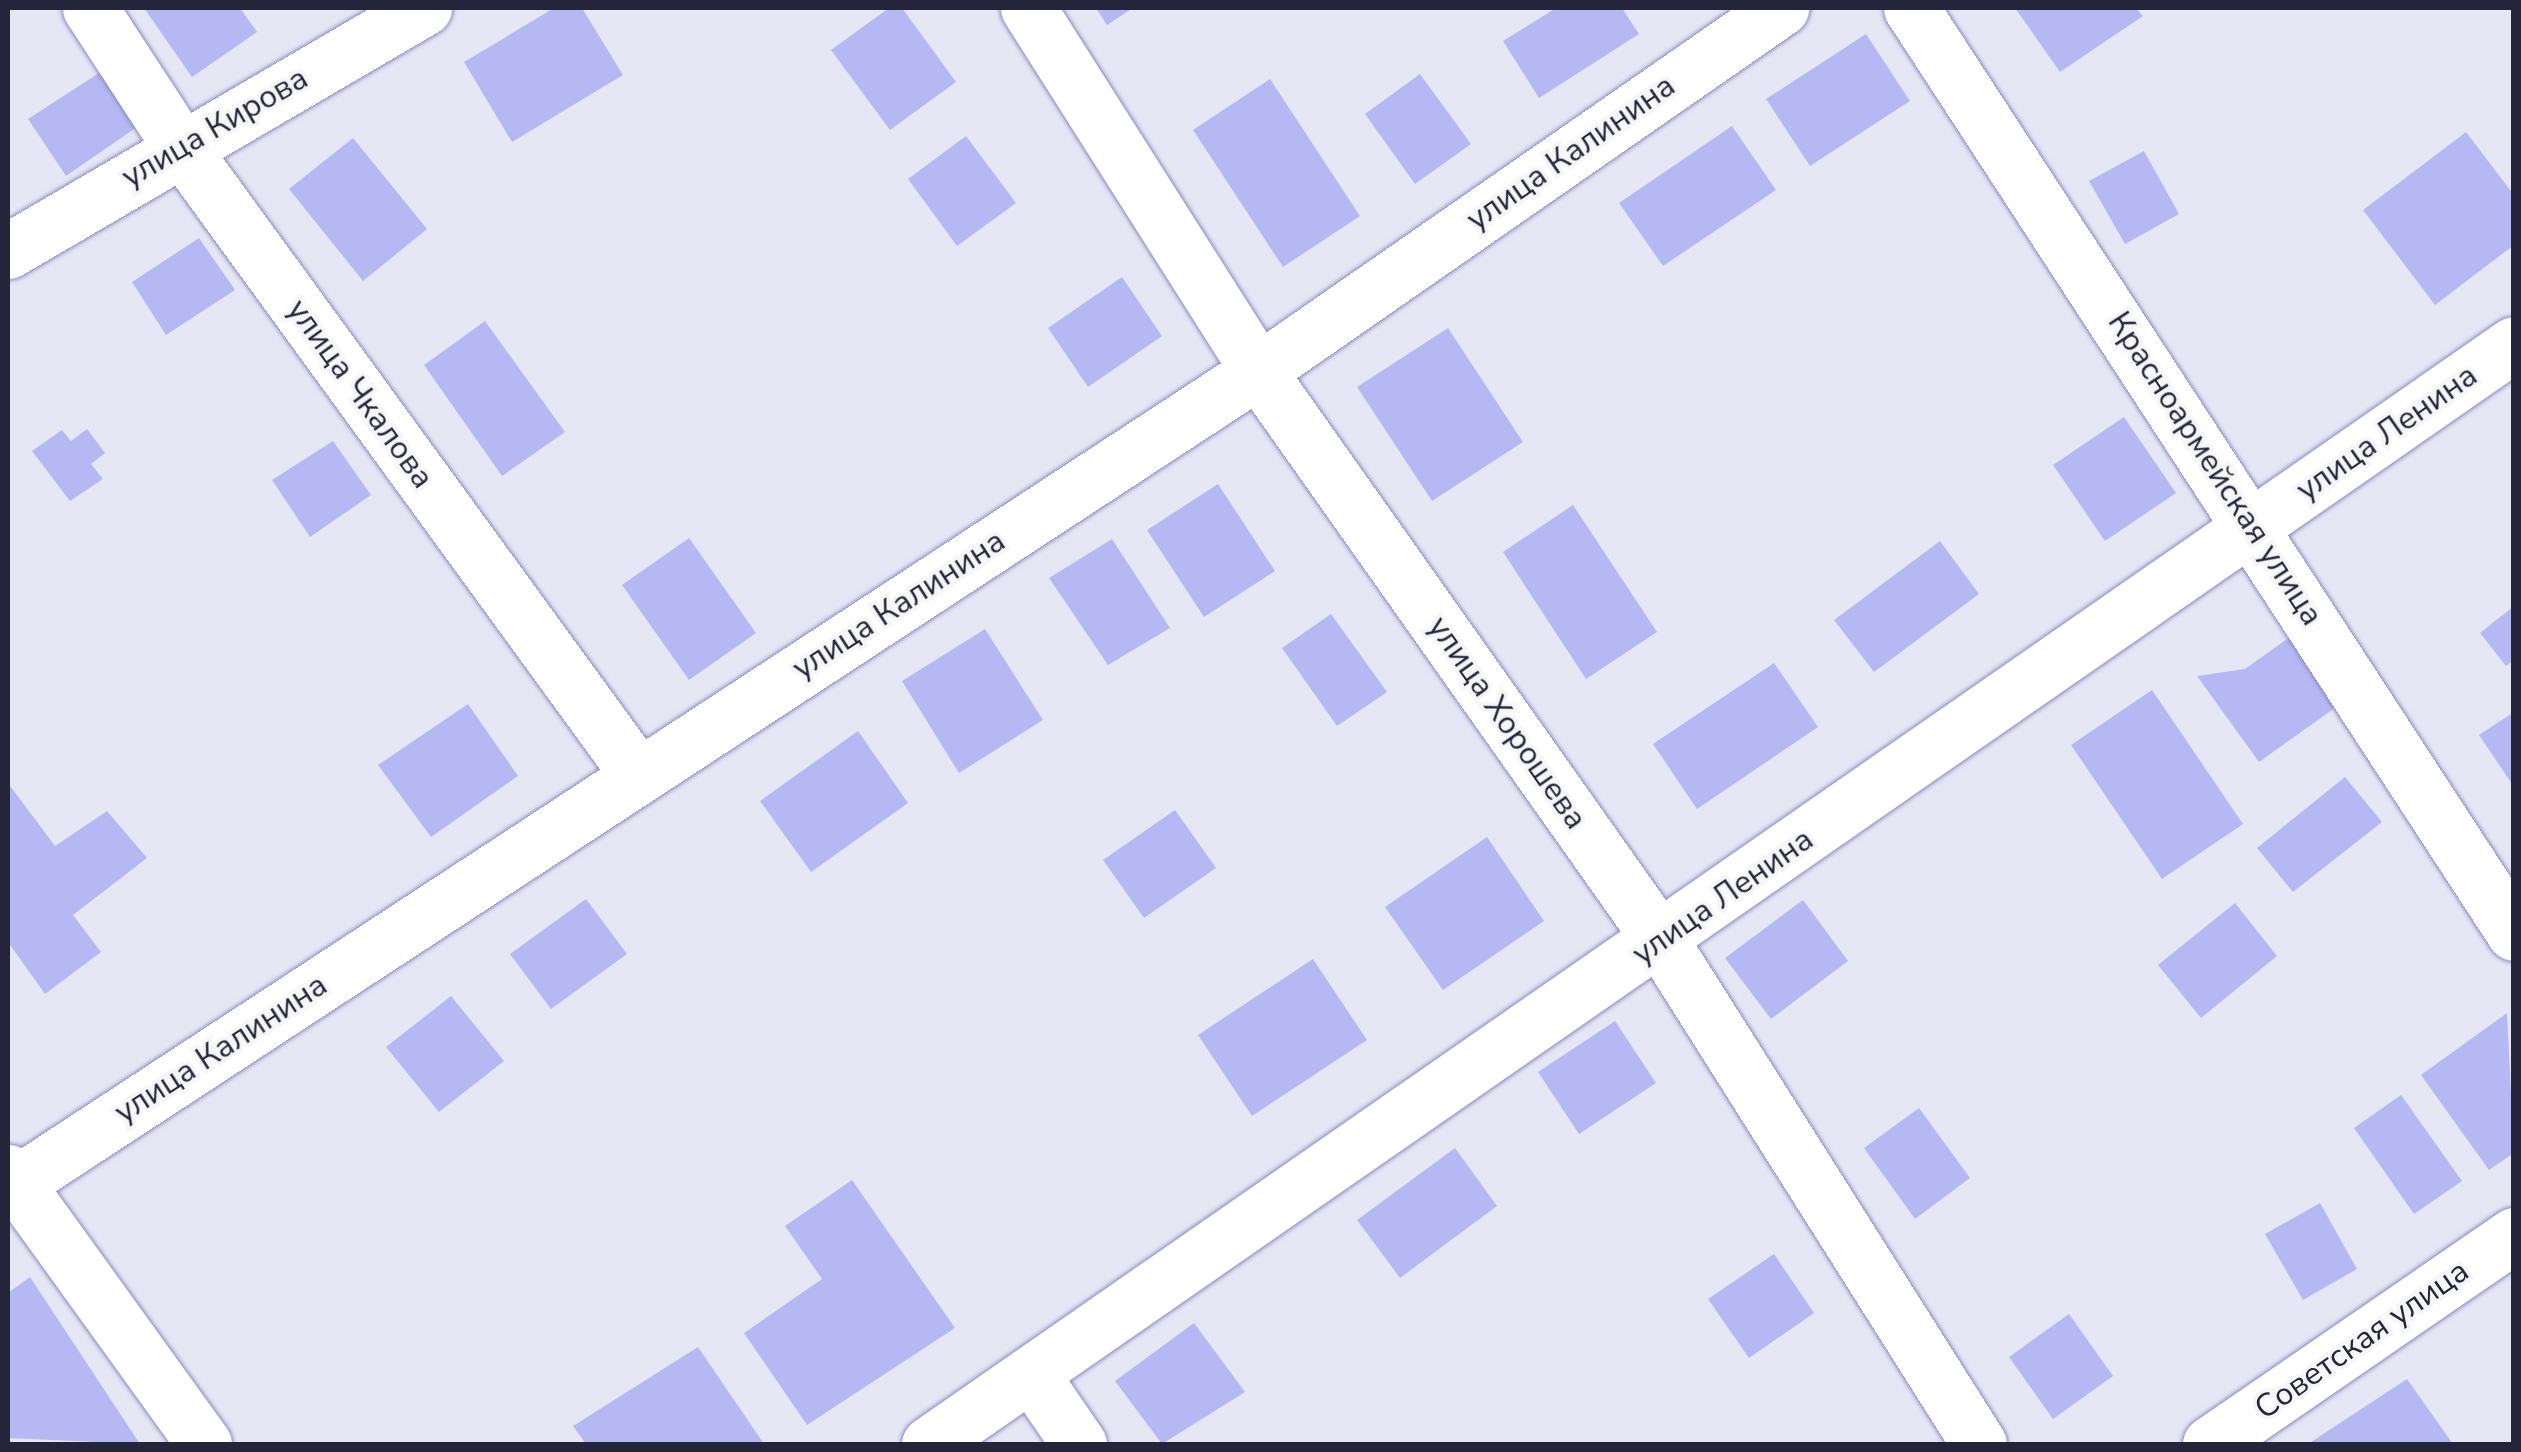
<!DOCTYPE html>
<html>
<head>
<meta charset="utf-8">
<style>
  body { margin:0 }
  #map { position:relative; width:2521px; height:1452px; overflow:hidden; background:#e6e7f4; font-family:"Nunito Sans",sans-serif }
  div>[style] { position:absolute }
  [style*='--x'] { left:calc(var(--x)*1px); top:calc(var(--y)*1px); width:calc(var(--w)*1px); rotate:calc(var(--a)*1deg) }
  .building>* { inset:0; background:#b6b8f4 }
  .roads { filter:drop-shadow(0 0 2px #898ac3) drop-shadow(0 0 2px #898ac3) }
  .minor>* { height:55px; margin:-27.5px; padding:0 27.5px; transform-origin:27.5px; border-radius:27.5px; background:#fff }
  .major>* { height:55px; margin:-27.5px; padding:0 27.5px; transform-origin:27.5px; border-radius:27.5px; background:#fff }
  span { translate:-50% -50%; white-space:nowrap; text-align:center; line-height:1.15; -webkit-text-stroke:8px #f6f6f6; paint-order:stroke }
  .street-label { font-size:32px; color:#24253b }
  .frame { position:absolute; inset:0; border:10px solid #24253b; pointer-events:none }
</style>
</head>
<body>
<div id="map">
  <div class="building">
    <div style="clip-path:polygon(144px 8px,240px 8px,257px 32px,192px 77px)"></div>
    <div style="clip-path:polygon(554px 8px,582px 8px,623px 75px,512px 142px,464px 62px)"></div>
    <div style="clip-path:polygon(889px 8px,902px 8px,956px 82px,890px 130px,831px 50px)"></div>
    <div style="clip-path:polygon(1096px 8px,1133px 8px,1107px 25px)"></div>
    <div style="clip-path:polygon(1556px 8px,1622px 8px,1639px 34px,1539px 98px,1503px 41px)"></div>
    <div style="clip-path:polygon(2015px 8px,2136px 8px,2143px 16px,2060px 72px)"></div>
    <div style="clip-path:polygon(1866px 34px,1910px 101px,1810px 166px,1766px 99px)"></div>
    <div style="clip-path:polygon(102px 71px,137px 127px,66px 176px,28px 119px)"></div>
    <div style="clip-path:polygon(1420px 74px,1471px 144px,1415px 184px,1365px 114px)"></div>
    <div style="clip-path:polygon(1270px 79px,1360px 216px,1283px 267px,1193px 130px)"></div>
    <div style="clip-path:polygon(1732px 126px,1776px 190px,1663px 266px,1619px 203px)"></div>
    <div style="clip-path:polygon(2466px 132px,2514px 195px,2514px 245px,2435px 305px,2363px 210px)"></div>
    <div style="clip-path:polygon(966px 136px,1016px 203px,957px 246px,908px 179px)"></div>
    <div style="clip-path:polygon(353px 138px,427px 229px,363px 281px,289px 189px)"></div>
    <div style="clip-path:polygon(2144px 151px,2179px 214px,2125px 244px,2089px 181px)"></div>
    <div style="clip-path:polygon(199px 238px,235px 290px,166px 335px,132px 282px)"></div>
    <div style="clip-path:polygon(1122px 277px,1162px 336px,1088px 387px,1048px 328px)"></div>
    <div style="clip-path:polygon(485px 321px,565px 432px,502px 476px,424px 365px)"></div>
    <div style="clip-path:polygon(1448px 328px,1523px 442px,1432px 501px,1357px 387px)"></div>
    <div style="clip-path:polygon(2124px 417px,2176px 493px,2105px 541px,2053px 465px)"></div>
    <div style="clip-path:polygon(87px 429px,105px 453px,91px 464px,103px 479px,70px 501px,32px 451px,62px 430px,71px 441px)"></div>
    <div style="clip-path:polygon(333px 441px,371px 495px,310px 537px,272px 480px)"></div>
    <div style="clip-path:polygon(1218px 484px,1275px 571px,1204px 617px,1147px 530px)"></div>
    <div style="clip-path:polygon(1573px 505px,1657px 632px,1586px 679px,1503px 552px)"></div>
    <div style="clip-path:polygon(689px 538px,756px 633px,689px 680px,622px 585px)"></div>
    <div style="clip-path:polygon(1112px 539px,1170px 628px,1108px 665px,1049px 578px)"></div>
    <div style="clip-path:polygon(1940px 541px,1979px 594px,1874px 672px,1834px 620px)"></div>
    <div style="clip-path:polygon(2514px 606px,2514px 660px,2506px 666px,2480px 633px)"></div>
    <div style="clip-path:polygon(1331px 614px,1387px 692px,1337px 726px,1282px 648px)"></div>
    <div style="clip-path:polygon(985px 629px,1043px 720px,959px 773px,902px 681px)"></div>
    <div style="clip-path:polygon(2294px 634px,2343px 702px,2259px 762px,2197px 676px,2245px 669px)"></div>
    <div style="clip-path:polygon(1774px 663px,1818px 727px,1697px 809px,1653px 744px)"></div>
    <div style="clip-path:polygon(2152px 690px,2243px 824px,2162px 879px,2071px 745px)"></div>
    <div style="clip-path:polygon(468px 704px,518px 776px,431px 837px,378px 765px)"></div>
    <div style="clip-path:polygon(2514px 712px,2514px 787px,2479px 735px)"></div>
    <div style="clip-path:polygon(858px 731px,908px 803px,811px 872px,760px 801px)"></div>
    <div style="clip-path:polygon(2345px 777px,2382px 822px,2293px 892px,2257px 848px)"></div>
    <div style="clip-path:polygon(8px 783px,55px 846px,107px 811px,147px 858px,73px 915px,101px 952px,45px 994px,8px 942px)"></div>
    <div style="clip-path:polygon(1175px 810px,1216px 868px,1144px 918px,1103px 860px)"></div>
    <div style="clip-path:polygon(1487px 837px,1544px 921px,1443px 990px,1385px 907px)"></div>
    <div style="clip-path:polygon(586px 899px,627px 954px,551px 1009px,510px 954px)"></div>
    <div style="clip-path:polygon(1803px 900px,1848px 961px,1771px 1019px,1725px 958px)"></div>
    <div style="clip-path:polygon(2235px 903px,2277px 956px,2201px 1018px,2158px 965px)"></div>
    <div style="clip-path:polygon(1313px 959px,1367px 1040px,1252px 1116px,1198px 1035px)"></div>
    <div style="clip-path:polygon(451px 996px,504px 1061px,439px 1112px,386px 1047px)"></div>
    <div style="clip-path:polygon(2507px 1013px,2514px 1153px,2489px 1170px,2421px 1075px)"></div>
    <div style="clip-path:polygon(1615px 1021px,1656px 1083px,1579px 1134px,1538px 1072px)"></div>
    <div style="clip-path:polygon(2401px 1095px,2462px 1181px,2414px 1214px,2354px 1128px)"></div>
    <div style="clip-path:polygon(1919px 1108px,1970px 1178px,1915px 1219px,1864px 1148px)"></div>
    <div style="clip-path:polygon(1455px 1148px,1497px 1206px,1400px 1278px,1357px 1220px)"></div>
    <div style="clip-path:polygon(852px 1180px,955px 1328px,807px 1425px,744px 1333px,822px 1279px,785px 1226px)"></div>
    <div style="clip-path:polygon(2320px 1203px,2357px 1269px,2303px 1300px,2265px 1234px)"></div>
    <div style="clip-path:polygon(1774px 1254px,1814px 1313px,1749px 1358px,1708px 1299px)"></div>
    <div style="clip-path:polygon(30px 1277px,140px 1444px,8px 1438px,8px 1293px)"></div>
    <div style="clip-path:polygon(2069px 1314px,2113px 1376px,2053px 1419px,2009px 1357px)"></div>
    <div style="clip-path:polygon(1194px 1323px,1245px 1392px,1162px 1444px,1115px 1381px)"></div>
    <div style="clip-path:polygon(698px 1347px,764px 1444px,586px 1444px,573px 1426px)"></div>
    <div style="clip-path:polygon(2407px 1379px,2453px 1444px,2308px 1444px)"></div>
  </div>
  <div class="roads">
    <div class="minor">
      <div style="--x:90;--y:8;--w:165;--a:56.9"></div>
      <div style="--x:180;--y:146;--w:778;--a:53.94"></div>
      <div style="--x:1028;--y:8;--w:430;--a:57.6"></div>
      <div style="--x:1258;--y:371;--w:698;--a:54.74"></div>
      <div style="--x:1661;--y:941;--w:595;--a:57.7"></div>
      <div style="--x:1911;--y:8;--w:1104;--a:56.9"></div>
      <div style="--x:8;--y:251;--w:482;--a:-30.3"></div>
      <div style="--x:8;--y:1172;--w:335;--a:54.2"></div>
      <div style="--x:8;--y:1189;--w:1494;--a:-33.2"></div>
      <div style="--x:1258;--y:371;--w:637;--a:-34.76"></div>
      <div style="--x:1031;--y:1374;--w:85;--a:55.6"></div>
      <div style="--x:2210;--y:1444;--w:369;--a:-34.5"></div>
    </div>
    <div class="major">
      <div style="--x:929;--y:1444;--w:1929;--a:-34.76"></div>
    </div>
  </div>
  <div class="street-label">
    <span style="left:215px;top:128px;rotate:-30deg">улица Кирова</span>
    <span style="left:1571px;top:153px;rotate:-35deg">улица Калинина</span>
    <span style="left:360px;top:394px;rotate:54deg">улица Чкалова</span>
    <span style="left:2387px;top:433px;rotate:-35deg">улица Ленина</span>
    <span style="left:2215px;top:469px;rotate:57deg">Красноармейская улица</span>
    <span style="left:899px;top:605px;rotate:-33deg">улица Калинина</span>
    <span style="left:1507px;top:723px;rotate:55deg">улица Хорошева</span>
    <span style="left:1723px;top:897px;rotate:-35deg">улица Ленина</span>
    <span style="left:221px;top:1049px;rotate:-33deg">улица Калинина</span>
    <span style="left:2362px;top:1340px;rotate:-35deg">Советская улица</span>
  </div>
  <div class="frame"></div>
</div>
</body>
</html>
